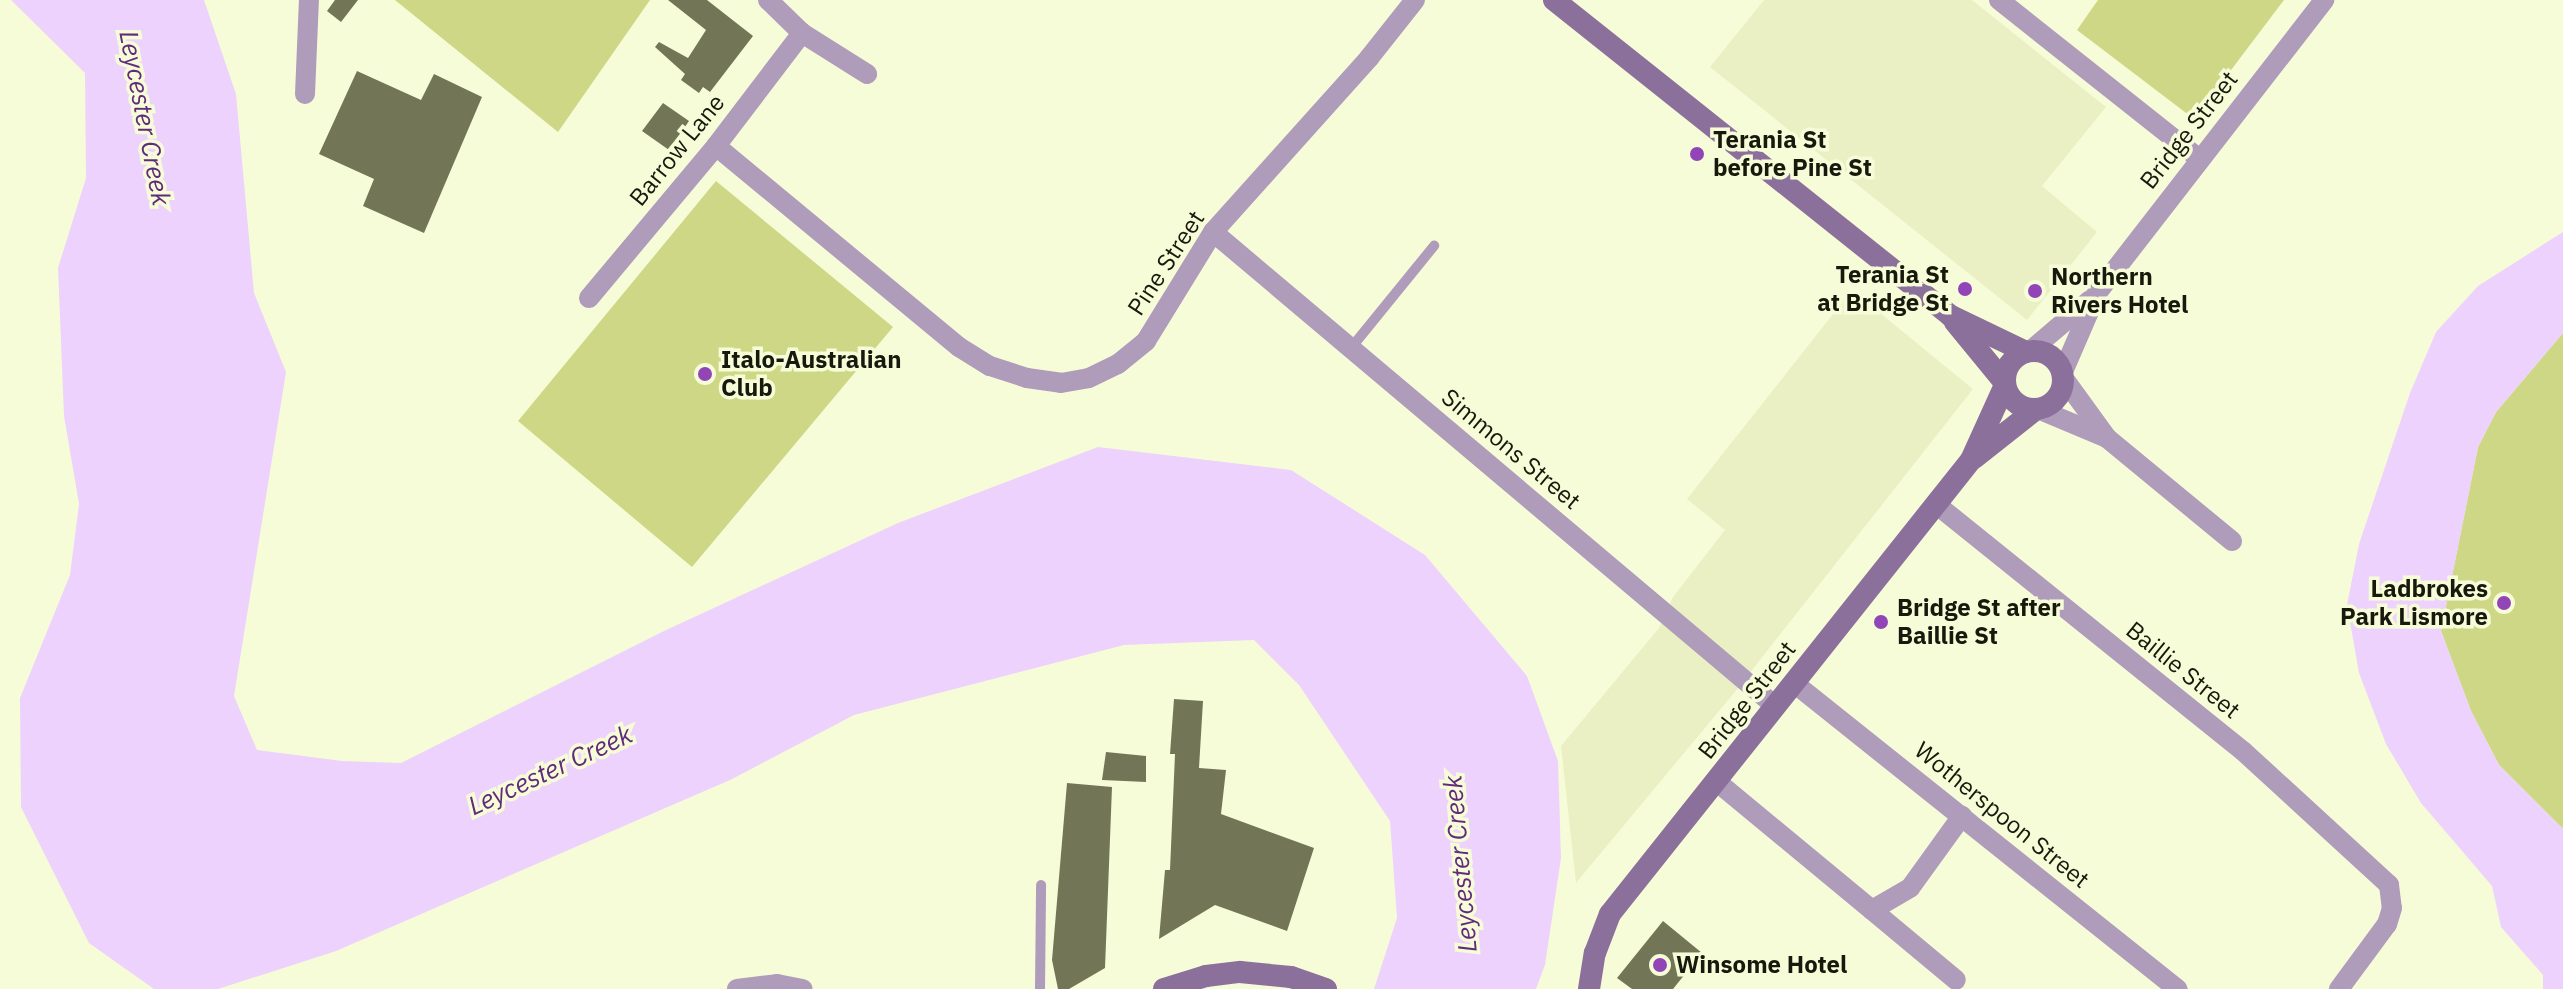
<!DOCTYPE html>
<html>
<head>
<meta charset="utf-8">
<style>
  body { margin:0 }
  #map { position:relative; width:2563px; height:989px; overflow:hidden; background:#f7fcd8; font-family:"IBM Plex Sans",sans-serif }
  div>[style] { position:absolute }
  [style*='--x'] { left:calc(var(--x)*1px); top:calc(var(--y)*1px); width:calc(var(--w)*1px); rotate:calc(var(--a)*1deg) }
  .built>* { inset:0; background:#eaf0c4 }
  .green>* { inset:0; background:#ced785 }
  .water>* { inset:0; background:#edd2fd }
  .building>* { inset:0; background:#727656 }
  .service>* { height:10px; margin:-5px; padding:0 5px; transform-origin:5px; border-radius:5px; background:#af9cbb }
  .minor>* { height:20px; margin:-10px; padding:0 10px; transform-origin:10px; border-radius:10px; background:#af9cbb }
  .secondary>* { height:22px; margin:-11px; padding:0 11px; transform-origin:11px; border-radius:11px; background:#8c709c }
  .secondary>.ring { margin:-11px; padding:0; box-sizing:content-box; background:none; border:22px solid #8c709c; border-radius:50% }
  .dots>* { width:22px; height:22px; translate:-50% -50%; box-sizing:border-box; border:4px solid #f7fcd8; border-radius:50% }
  span { translate:-50% -50%; white-space:nowrap; text-align:center; line-height:1.15; -webkit-text-stroke:7px #f7fcd8; paint-order:stroke }
  .street-label { font-size:24px; color:#18190d }
  .poi-label { font-size:24px; color:#18190d; font-weight:700 }
  .left { translate:0 -50%; text-align:left }
  .right { translate:-100% -50%; text-align:right }
  .water-label { font-size:26px; color:#612b7b; font-style:italic }
</style>
</head>
<body>
<div id="map">
  <div class="built">
    <div style="clip-path:polygon(1764px 0,1972px 0,2106px 107px,2042px 186px,2097px 232px,2027px 320px,1710px 67px)"></div>
    <div style="clip-path:polygon(1852px 290px,1973px 389px,1734px 693px,1576px 883px,1561px 746px,1659px 628px,1673px 597px,1725px 530px,1687px 499px)"></div>
  </div>
  <div class="green">
    <div style="clip-path:polygon(395px 0,650px 0,558px 132px)"></div>
    <div style="clip-path:polygon(2098px 0,2284px 0,2194px 119px,2077px 30px)"></div>
    <div style="clip-path:polygon(716px 181px,893px 327px,692px 567px,518px 421px)"></div>
    <div style="clip-path:polygon(2563px 333px,2563px 829px,2499px 765px,2471px 711px,2441px 631px,2478px 447px,2496px 412px)"></div>
  </div>
  <div class="water">
    <div style="clip-path:polygon(11px 0,204px 0,236px 94px,254px 293px,286px 372px,234px 696px,257px 750px,342px 761px,401px 763px,664px 631px,898px 523px,1098px 447px,1291px 470px,1425px 555px,1527px 676px,1558px 761px,1561px 858px,1545px 965px,1536px 989px,1374px 989px,1397px 918px,1390px 821px,1299px 685px,1254px 640px,1124px 645px,854px 715px,730px 780px,336px 951px,218px 989px,154px 989px,89px 943px,21px 807px,20px 698px,70px 575px,79px 504px,64px 416px,58px 268px,86px 178px,85px 73px)"></div>
    <div style="clip-path:polygon(2563px 232px,2563px 333px,2496px 412px,2478px 447px,2441px 631px,2471px 711px,2499px 765px,2563px 829px,2563px 989px,2543px 989px,2543px 975px,2501px 927px,2492px 886px,2421px 803px,2386px 744px,2359px 673px,2347px 605px,2359px 544px,2410px 393px,2436px 332px,2478px 286px)"></div>
  </div>
  <div class="building">
    <div style="clip-path:polygon(335px 0,358px 0,341px 22px,327px 11px)"></div>
    <div style="clip-path:polygon(668px 0,707px 0,753px 36px,710px 92px,703px 87px,699px 93px,681px 80px,685px 74px,655px 47px,659px 42px,688px 58px,706px 30px)"></div>
    <div style="clip-path:polygon(357px 71px,421px 100px,434px 74px,482px 97px,424px 233px,363px 206px,374px 179px,319px 154px)"></div>
    <div style="clip-path:polygon(663px 103px,689px 121px,669px 150px,642px 131px)"></div>
    <div style="clip-path:polygon(1174px 699px,1203px 701px,1199px 768px,1226px 770px,1221px 814px,1314px 848px,1287px 931px,1215px 905px,1159px 939px,1165px 870px,1170px 870px,1175px 754px,1170px 754px)"></div>
    <div style="clip-path:polygon(1106px 752px,1146px 756px,1146px 782px,1102px 780px)"></div>
    <div style="clip-path:polygon(1067px 783px,1112px 787px,1105px 968px,1069px 989px,1058px 989px,1052px 960px)"></div>
    <div style="clip-path:polygon(1663px 921px,1702px 953px,1673px 989px,1632px 989px,1617px 978px)"></div>
  </div>
  <div class="service">
    <div style="--x:1351;--y:348;--w:132;--a:-50.9"></div>
    <div style="--x:1040;--y:989;--w:104;--a:-89.4"></div>
  </div>
  <div class="minor">
    <div style="--x:768;--y:0;--w:47;--a:44.1"></div>
    <div style="--x:802;--y:33;--w:77;--a:32.2"></div>
    <div style="--x:1999;--y:0;--w:254;--a:38.4"></div>
    <div style="--x:305;--y:94;--w:94;--a:-87.6"></div>
    <div style="--x:716;--y:146;--w:315;--a:39.6"></div>
    <div style="--x:959;--y:347;--w:36;--a:32"></div>
    <div style="--x:990;--y:366;--w:39;--a:18"></div>
    <div style="--x:1027;--y:378;--w:34;--a:8"></div>
    <div style="--x:1061;--y:383;--w:28;--a:-10"></div>
    <div style="--x:1089;--y:378;--w:32;--a:-26"></div>
    <div style="--x:1118;--y:364;--w:36;--a:-39"></div>
    <div style="--x:1146;--y:341;--w:128;--a:-58.4"></div>
    <div style="--x:1213;--y:232;--w:234;--a:-48.1"></div>
    <div style="--x:1369;--y:58;--w:74;--a:-51.6"></div>
    <div style="--x:1213;--y:232;--w:735;--a:40.14"></div>
    <div style="--x:589;--y:298;--w:198;--a:-50.1"></div>
    <div style="--x:716;--y:146;--w:142;--a:-52.7"></div>
    <div style="--x:2029;--y:352;--w:80;--a:-40.4"></div>
    <div style="--x:2062;--y:374;--w:88;--a:-66.6"></div>
    <div style="--x:2097;--y:293;--w:371;--a:-52.2"></div>
    <div style="--x:2062;--y:376;--w:77;--a:54"></div>
    <div style="--x:2107;--y:438;--w:162;--a:39.5"></div>
    <div style="--x:2038;--y:409;--w:75;--a:22.8"></div>
    <div style="--x:1937;--y:505;--w:393;--a:38.8"></div>
    <div style="--x:2243;--y:751;--w:198;--a:42.5"></div>
    <div style="--x:2389;--y:885;--w:23;--a:83"></div>
    <div style="--x:2392;--y:908;--w:17;--a:107"></div>
    <div style="--x:2387;--y:924;--w:81;--a:126.4"></div>
    <div style="--x:1794;--y:683;--w:491;--a:38.6"></div>
    <div style="--x:1716;--y:781;--w:202;--a:39.6"></div>
    <div style="--x:1872;--y:910;--w:44;--a:-30.1"></div>
    <div style="--x:1910;--y:888;--w:89;--a:-54.2"></div>
    <div style="--x:1872;--y:910;--w:109;--a:39.8"></div>
    <div style="--x:737;--y:989;--w:40;--a:-7.1"></div>
    <div style="--x:777;--y:984;--w:26;--a:11"></div>
  </div>
  <div class="secondary">
    <div style="--x:1554;--y:0;--w:507;--a:38.52"></div>
    <div style="--x:1951;--y:316;--w:83;--a:25.6"></div>
    <div style="--x:1955;--y:322;--w:79;--a:50.7"></div>
    <div class="ring" style="left:2005px;top:351px;width:36px;height:36px"></div>
    <div style="--x:1974;--y:458;--w:79;--a:-38.3"></div>
    <div style="--x:1164;--y:989;--w:44;--a:-17.2"></div>
    <div style="--x:1206;--y:976;--w:34;--a:-7"></div>
    <div style="--x:1240;--y:972;--w:51;--a:5.6"></div>
    <div style="--x:1291;--y:977;--w:37;--a:19"></div>
    <div style="--x:1589;--y:989;--w:36;--a:-81"></div>
    <div style="--x:1595;--y:953;--w:42;--a:-69"></div>
    <div style="--x:1610;--y:914;--w:580;--a:-51.51"></div>
    <div style="--x:1971;--y:460;--w:82;--a:-65.6"></div>
  </div>
  <div class="dots">
    <div style="left:1697px;top:154px;background:#9145b6"></div>
    <div style="left:1965px;top:289px;background:#9145b6"></div>
    <div style="left:2035px;top:291px;background:#9145b6"></div>
    <div style="left:705px;top:374px;background:#9145b6"></div>
    <div style="left:2504px;top:603px;background:#9145b6"></div>
    <div style="left:1881px;top:622px;background:#9145b6"></div>
    <div style="left:1660px;top:965px;background:#9145b6"></div>
  </div>
  <div class="street-label">
    <span style="left:2189px;top:130px;rotate:-52deg">Bridge Street</span>
    <span style="left:677px;top:150px;rotate:-51deg">Barrow Lane</span>
    <span style="left:1166px;top:263px;rotate:-57deg">Pine Street</span>
    <span style="left:1511px;top:449px;rotate:40deg">Simmons Street</span>
    <span style="left:2183px;top:670px;rotate:39deg">Baillie Street</span>
    <span style="left:1747px;top:700px;rotate:-52deg">Bridge Street</span>
    <span style="left:2002px;top:815px;rotate:39deg">Wotherspoon Street</span>
  </div>
  <div class="poi-label">
    <span class="left" style="left:1713px;top:154px">Terania St<br>before Pine St</span>
    <span class="right" style="left:1949px;top:289px">Terania St<br>at Bridge St</span>
    <span class="left" style="left:2051px;top:291px">Northern<br>Rivers Hotel</span>
    <span class="left" style="left:721px;top:374px">Italo-Australian<br>Club</span>
    <span class="right" style="left:2488px;top:603px">Ladbrokes<br>Park Lismore</span>
    <span class="left" style="left:1897px;top:622px">Bridge St after<br>Baillie St</span>
    <span class="left" style="left:1676px;top:965px">Winsome Hotel</span>
  </div>
  <div class="water-label">
    <span style="left:145px;top:118px;rotate:79deg">Leycester Creek</span>
    <span style="left:550px;top:770px;rotate:-25deg">Leycester Creek</span>
    <span style="left:1460px;top:864px;rotate:-95deg">Leycester Creek</span>
  </div>
</div>
</body>
</html>
